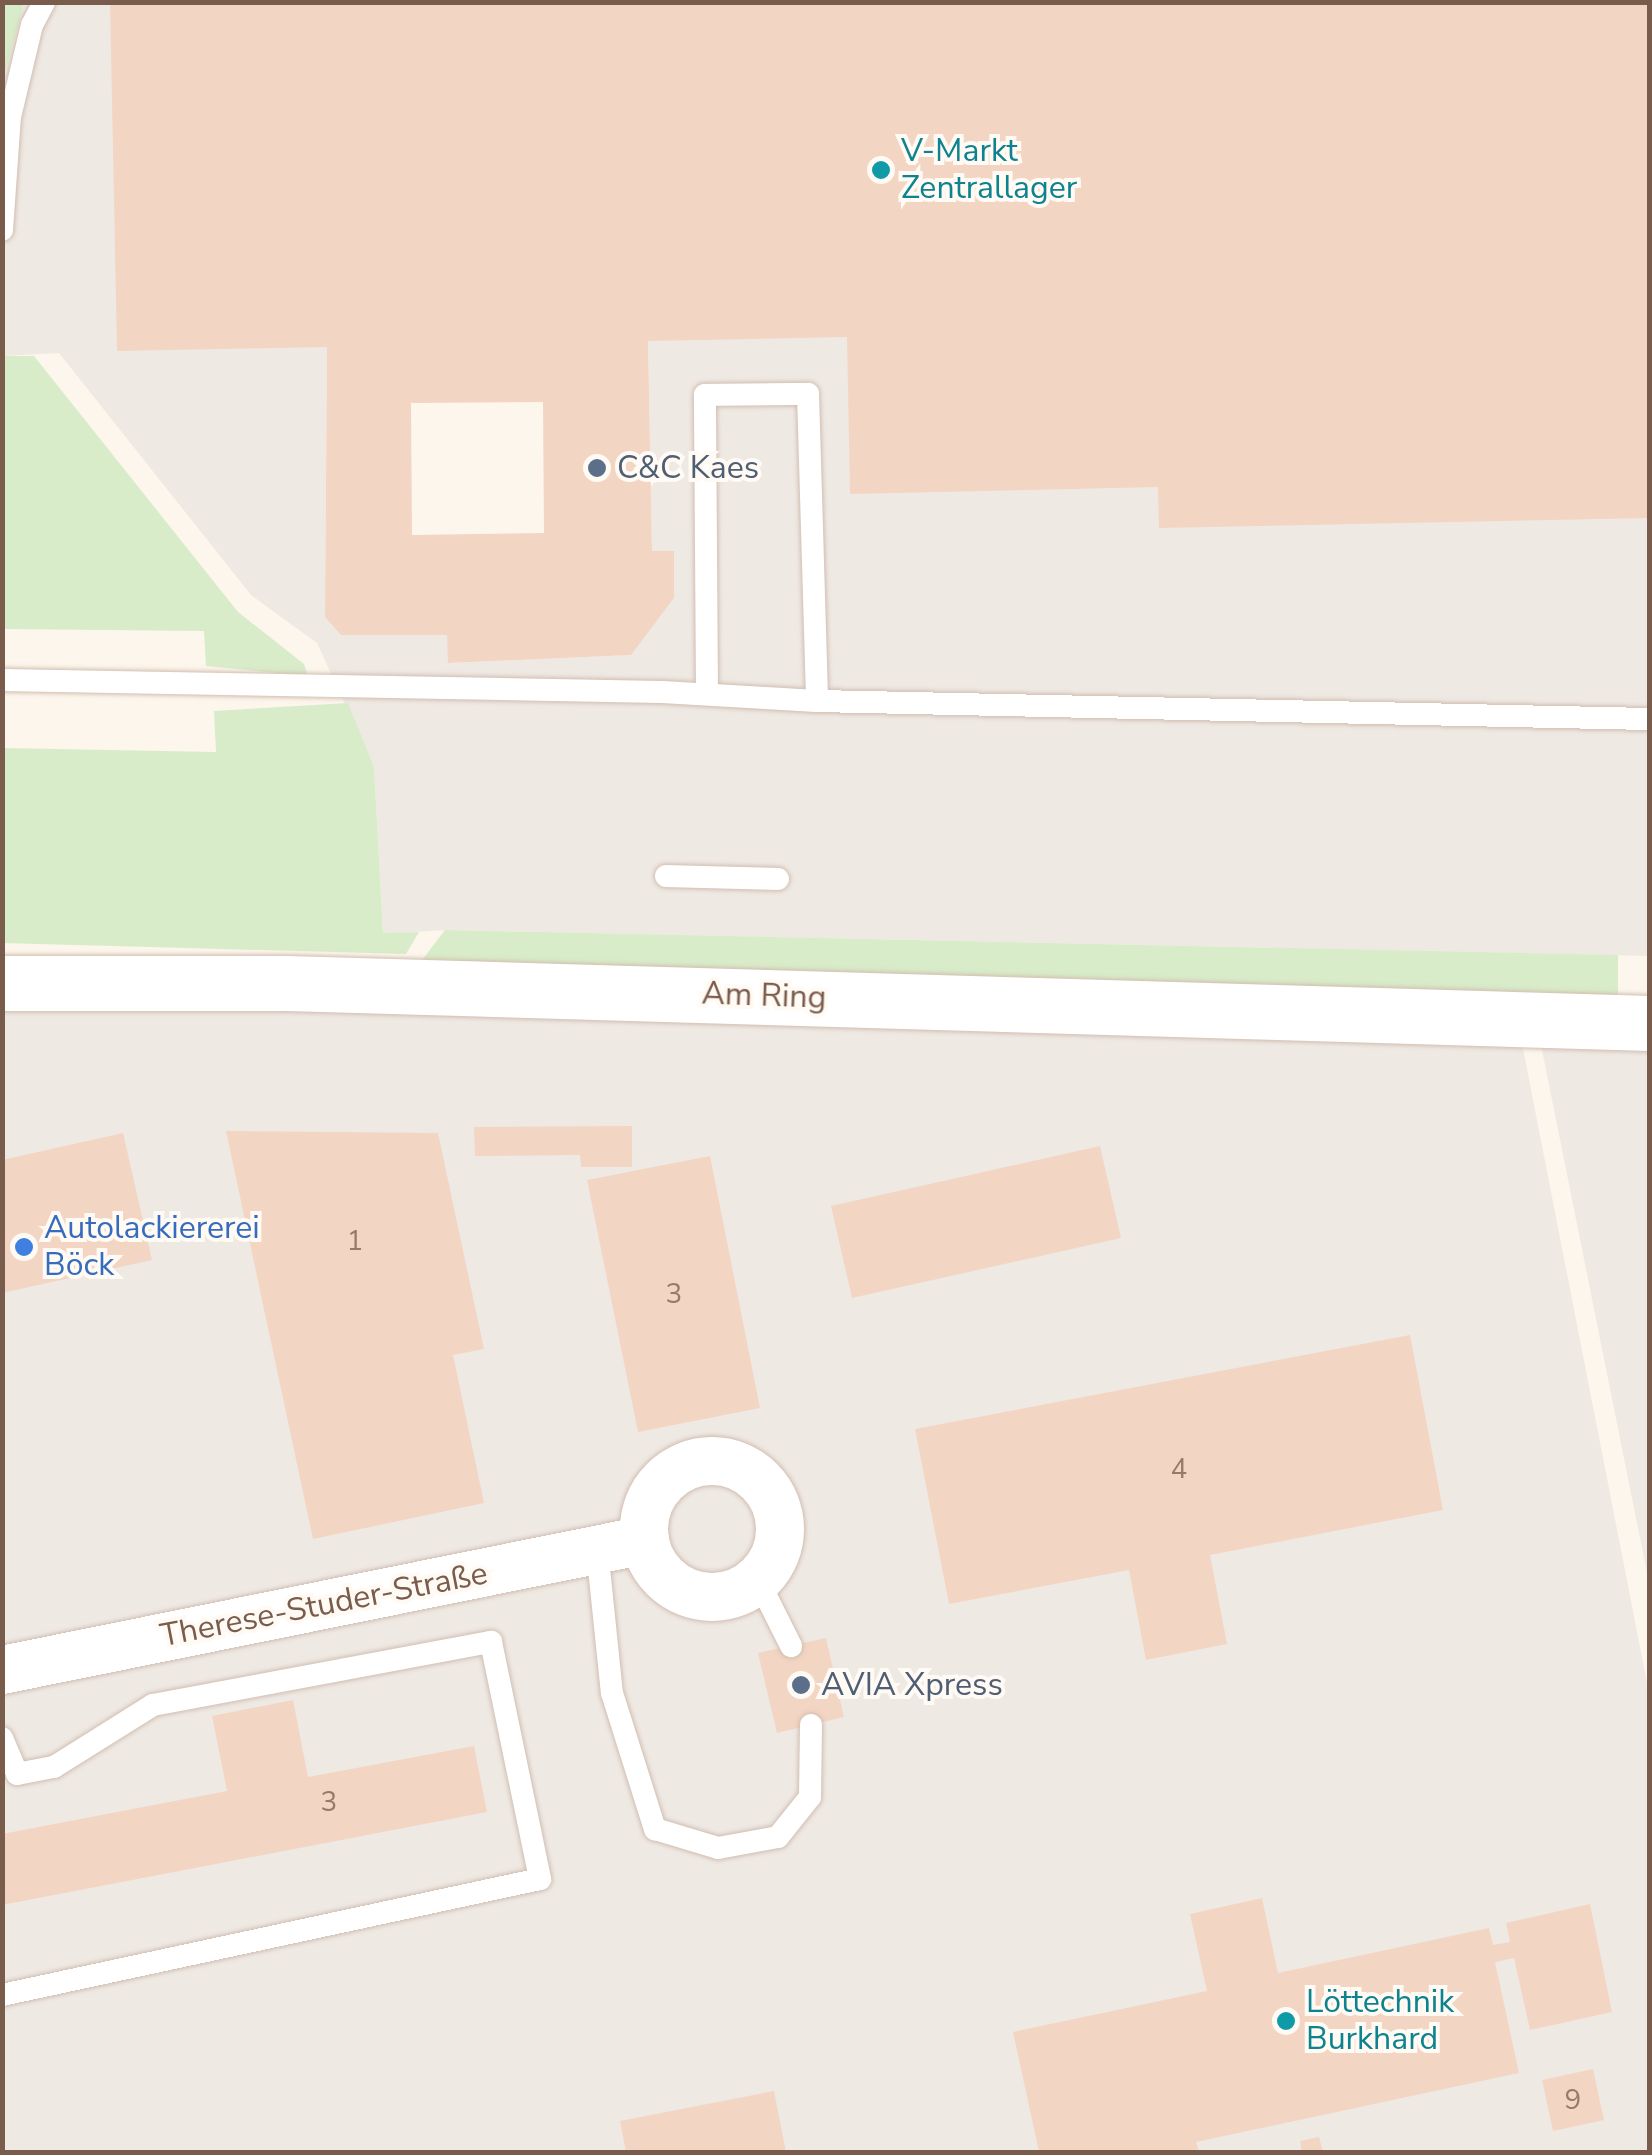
<!DOCTYPE html>
<html>
<head>
<meta charset="utf-8">
<style>
  body { margin:0 }
  #map { position:relative; width:1652px; height:2155px; overflow:hidden; background:#fdf6ec; font-family:"Nunito Sans",sans-serif }
  div>[style] { position:absolute }
  [style*='--x'] { left:calc(var(--x)*1px); top:calc(var(--y)*1px); width:calc(var(--w)*1px); rotate:calc(var(--a)*1deg) }
  .industrial>* { inset:0; background:#efe9e4 }
  .green>* { inset:0; background:#d8ecc9 }
  .building>* { inset:0; background:#f3d5c3 }
  .roads { filter:drop-shadow(0 0 2px #d1beb0) drop-shadow(0 0 2px #d1beb0) }
  .service>* { height:22px; margin:-11px; padding:0 11px; transform-origin:11px; border-radius:11px; background:#fff }
  .minor>* { height:48px; margin:-24px; padding:0 24px; transform-origin:24px; border-radius:24px; background:#fff }
  .minor>.ring { margin:-24px; padding:0; box-sizing:content-box; background:none; border:48px solid #fff; border-radius:50% }
  .tertiary>* { height:55px; margin:-27.5px; padding:0 27.5px; transform-origin:27.5px; border-radius:27.5px; background:#fff }
  .dots>* { width:28px; height:28px; translate:-50% -50%; box-sizing:border-box; border:5px solid #fffaf3; border-radius:50% }
  span { translate:-50% -50%; white-space:nowrap; text-align:center; line-height:1.15; -webkit-text-stroke:8px #fffaf3; paint-order:stroke }
  .number-label { font-size:28px; color:#987a6a }
  .number-label span { -webkit-text-stroke-width:0 }
  .culture-label { font-size:32px; color:#0d838f }
  .left { translate:0 -50%; text-align:left }
  .service-label { font-size:32px; color:#4e5e75 }
  .street-label { font-size:32px; color:#7a5c4d }
  .shop-label { font-size:32px; color:#366cbe }
  .frame { position:absolute; inset:0; border:5px solid #7a5c4d; pointer-events:none }
</style>
</head>
<body>
<div id="map">
  <div class="industrial">
    <div style="clip-path:polygon(evenodd,24px 3px,1649px 3px,1649px 956px,445px 930px,383px 934px,374px 767px,317px 643px,251px 595px,59px 353px,3px 356px,3px 80px,24px 3px,648px 341px,652px 551px,674px 551px,674px 598px,630px 655px,449px 663px,447px 635px,325px 617px,327px 347px,648px 341px)"></div>
    <div style="clip-path:polygon(3px 994px,1519px 1028px,1649px 1693px,1649px 2152px,3px 2152px)"></div>
    <div style="clip-path:polygon(1538px 1030px,1649px 1035px,1649px 1583px)"></div>
  </div>
  <div class="green">
    <div style="clip-path:polygon(3px 2px,24px 3px,3px 80px,2px 3px)"></div>
    <div style="clip-path:polygon(2px 356px,34px 356px,238px 612px,304px 664px,308px 676px,206px 666px,204px 631px,3px 629px)"></div>
    <div style="clip-path:polygon(348px 703px,374px 767px,383px 933px,419px 932px,406px 954px,3px 943px,3px 748px,216px 752px,214px 711px)"></div>
    <div style="clip-path:polygon(445px 930px,1618px 955px,1618px 997px,422px 960px)"></div>
  </div>
  <div class="building">
    <div style="clip-path:polygon(evenodd,110px 2px,1650px 2px,1650px 518px,1159px 528px,1158px 487px,850px 494px,847px 337px,648px 341px,652px 551px,674px 551px,674px 598px,631px 655px,448px 663px,447px 635px,341px 635px,325px 617px,327px 347px,117px 351px,110px 2px,543px 402px,544px 533px,412px 535px,411px 403px,543px 402px)"></div>
    <div style="clip-path:polygon(632px 1126px,632px 1167px,581px 1167px,580px 1155px,475px 1156px,474px 1127px)"></div>
    <div style="clip-path:polygon(226px 1131px,438px 1133px,484px 1349px,453px 1355px,484px 1503px,313px 1539px)"></div>
    <div style="clip-path:polygon(123px 1133px,152px 1260px,2px 1293px,2px 1160px)"></div>
    <div style="clip-path:polygon(1100px 1146px,1121px 1238px,852px 1298px,831px 1206px)"></div>
    <div style="clip-path:polygon(710px 1156px,760px 1408px,638px 1432px,587px 1180px)"></div>
    <div style="clip-path:polygon(1410px 1335px,1443px 1510px,1210px 1555px,1227px 1644px,1146px 1660px,1129px 1570px,949px 1604px,915px 1429px)"></div>
    <div style="clip-path:polygon(826px 1638px,844px 1717px,777px 1733px,758px 1653px)"></div>
    <div style="clip-path:polygon(293px 1700px,308px 1777px,474px 1746px,487px 1812px,2px 1905px,2px 1834px,227px 1791px,212px 1716px)"></div>
    <div style="clip-path:polygon(1262px 1898px,1278px 1973px,1489px 1928px,1493px 1945px,1510px 1942px,1506px 1923px,1590px 1904px,1612px 2012px,1530px 2030px,1514px 1958px,1495px 1962px,1519px 2073px,1196px 2142px,1199px 2152px,1039px 2152px,1013px 2032px,1207px 1991px,1190px 1914px)"></div>
    <div style="clip-path:polygon(1593px 2069px,1604px 2120px,1553px 2131px,1542px 2080px)"></div>
    <div style="clip-path:polygon(774px 2091px,786px 2152px,626px 2152px,620px 2121px)"></div>
    <div style="clip-path:polygon(1319px 2137px,1323px 2152px,1302px 2152px,1300px 2141px)"></div>
  </div>
  <div class="roads">
    <div class="service">
      <div style="--x:2;--y:230;--w:113;--a:-86"></div>
      <div style="--x:10;--y:117;--w:95;--a:-76.6"></div>
      <div style="--x:32;--y:25;--w:26;--a:-62"></div>
      <div style="--x:2;--y:680;--w:660;--a:1.04"></div>
      <div style="--x:662;--y:692;--w:155;--a:3.3"></div>
      <div style="--x:817;--y:701;--w:833;--a:1.24"></div>
      <div style="--x:707;--y:694;--w:299;--a:-90.4"></div>
      <div style="--x:705;--y:395;--w:103;--a:-0.6"></div>
      <div style="--x:808;--y:394;--w:307;--a:88.3"></div>
      <div style="--x:666;--y:876;--w:112;--a:1.5"></div>
      <div style="--x:597;--y:1549;--w:145;--a:84.1"></div>
      <div style="--x:612;--y:1693;--w:143;--a:72.5"></div>
      <div style="--x:655;--y:1829;--w:66;--a:16.8"></div>
      <div style="--x:718;--y:1848;--w:61;--a:-10.4"></div>
      <div style="--x:778;--y:1837;--w:51;--a:-51.3"></div>
      <div style="--x:810;--y:1797;--w:72;--a:-89.2"></div>
      <div style="--x:758;--y:1580;--w:74;--a:63.4"></div>
      <div style="--x:2;--y:1738;--w:39;--a:67"></div>
      <div style="--x:17;--y:1774;--w:38;--a:-11"></div>
      <div style="--x:54;--y:1767;--w:117;--a:-32.1"></div>
      <div style="--x:153;--y:1705;--w:344;--a:-10.6"></div>
      <div style="--x:491;--y:1642;--w:242;--a:78.3"></div>
      <div style="--x:540;--y:1879;--w:550;--a:167.83"></div>
    </div>
    <div class="minor">
      <div class="ring" style="left:644px;top:1461px;width:88px;height:88px"></div>
      <div style="--x:2;--y:1670;--w:656;--a:-11.43"></div>
    </div>
    <div class="tertiary">
      <div style="--x:2;--y:983;--w:285;--a:0"></div>
      <div style="--x:287;--y:983;--w:1364;--a:1.68"></div>
    </div>
  </div>
  <div class="dots">
    <div style="left:881px;top:170px;background:#0f9aa8"></div>
    <div style="left:597px;top:468px;background:#5c6f8a"></div>
    <div style="left:24px;top:1247px;background:#3f7fe0"></div>
    <div style="left:801px;top:1685px;background:#5c6f8a"></div>
    <div style="left:1286px;top:2021px;background:#0f9aa8"></div>
  </div>
  <div class="number-label">
    <span style="left:355px;top:1241px">1</span>
    <span style="left:674px;top:1294px">3</span>
    <span style="left:1179px;top:1469px">4</span>
    <span style="left:329px;top:1802px">3</span>
    <span style="left:1573px;top:2100px">9</span>
  </div>
  <div class="culture-label">
    <span class="left" style="left:901px;top:170px">V-Markt<br>Zentrallager</span>
    <span class="left" style="left:1306px;top:2021px">Löttechnik<br>Burkhard</span>
  </div>
  <div class="service-label">
    <span class="left" style="left:617px;top:468px">C&amp;C Kaes</span>
    <span class="left" style="left:821px;top:1685px">AVIA Xpress</span>
  </div>
  <div class="street-label">
    <span style="left:764px;top:996px;rotate:2deg">Am Ring</span>
    <span style="left:324px;top:1605px;rotate:-11deg">Therese-Studer-Straße</span>
  </div>
  <div class="shop-label">
    <span class="left" style="left:44px;top:1247px">Autolackiererei<br>Böck</span>
  </div>
  <div class="frame"></div>
</div>
</body>
</html>
